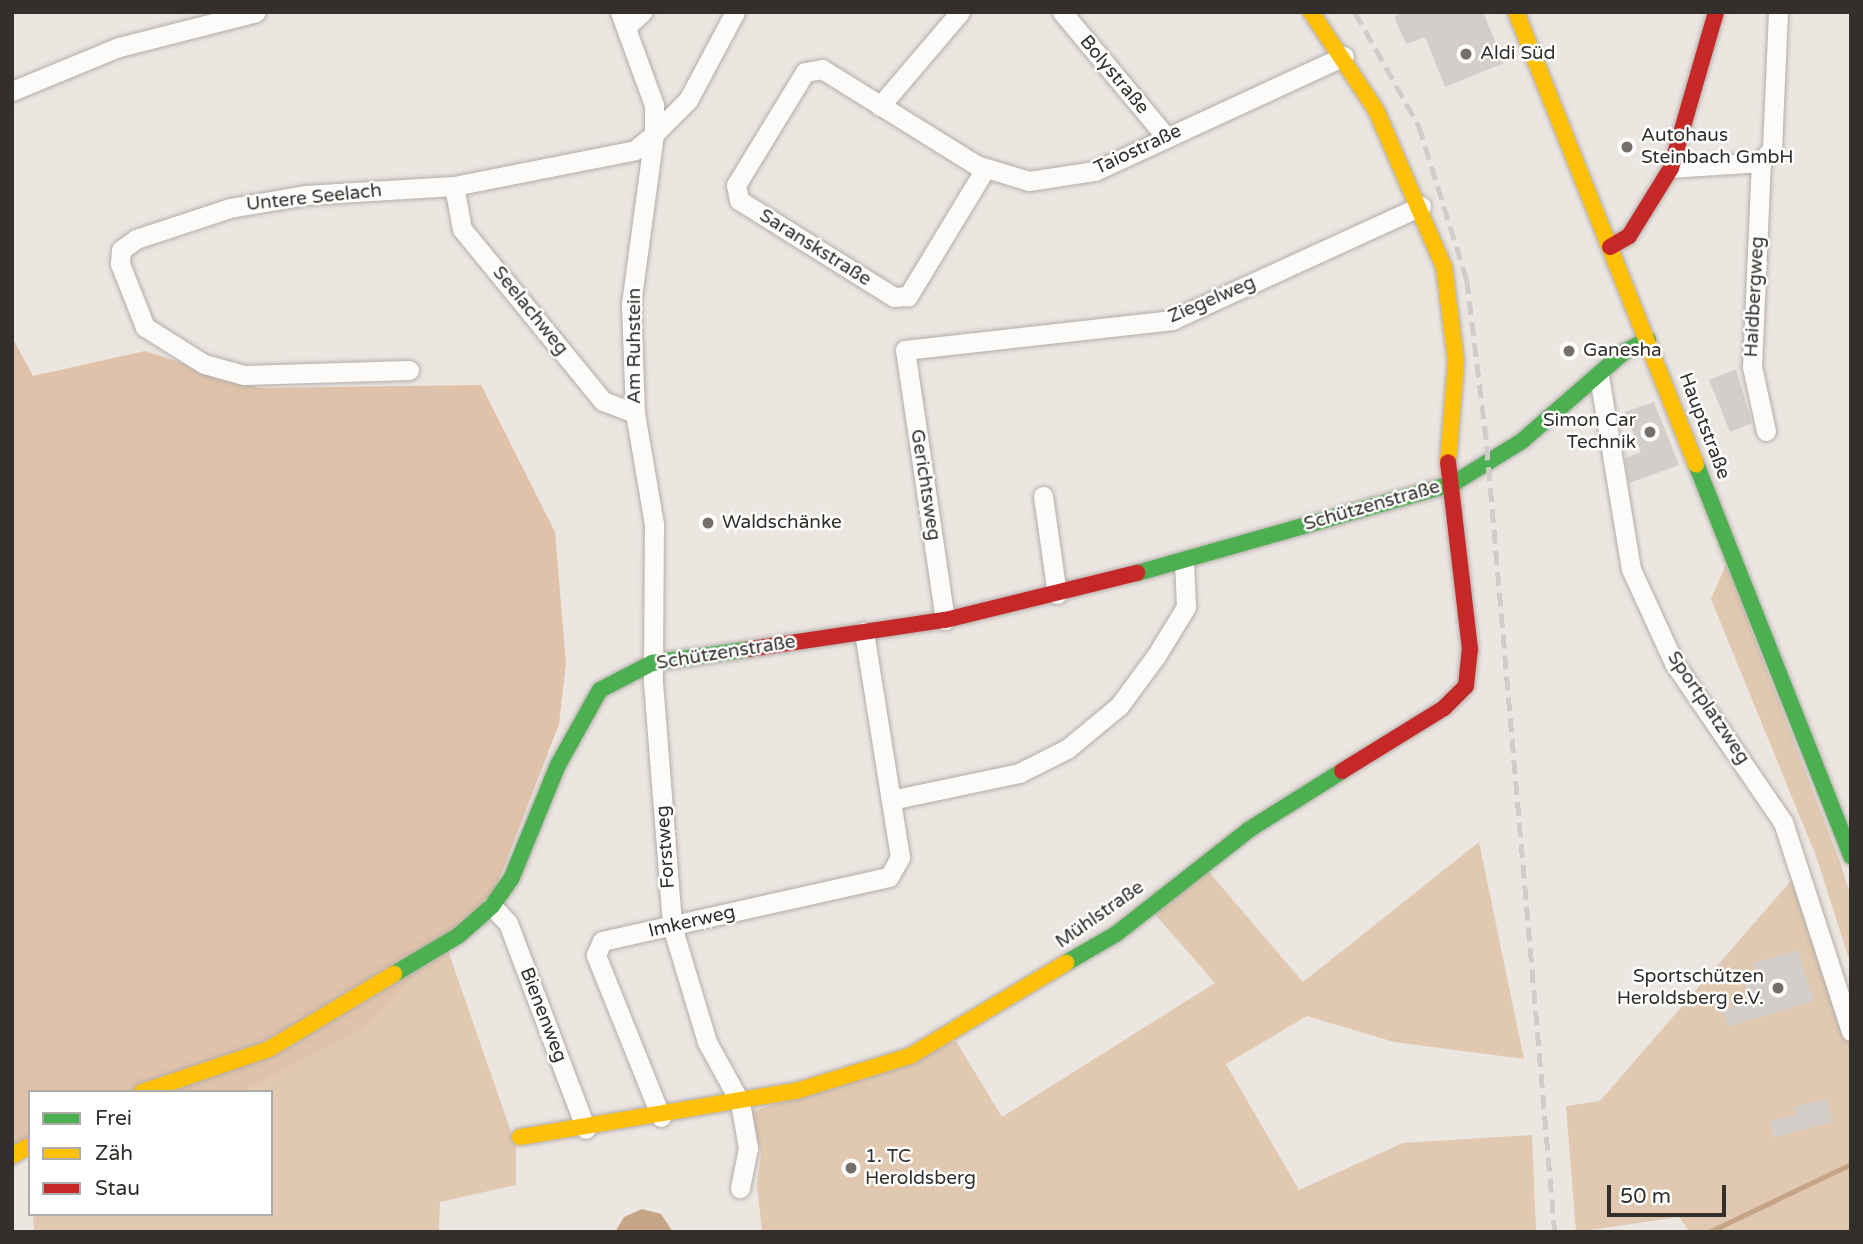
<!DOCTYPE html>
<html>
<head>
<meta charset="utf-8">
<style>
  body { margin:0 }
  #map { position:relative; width:1863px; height:1244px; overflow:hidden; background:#ece6e1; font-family:"Varela Round",sans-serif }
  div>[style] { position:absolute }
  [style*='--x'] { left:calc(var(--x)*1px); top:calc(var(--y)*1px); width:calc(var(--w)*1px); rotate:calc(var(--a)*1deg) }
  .green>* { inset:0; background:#e1c8b1 }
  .forest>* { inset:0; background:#dfc2a9 }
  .water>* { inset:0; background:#c6a486 }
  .stream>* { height:4.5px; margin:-2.25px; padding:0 2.25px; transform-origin:2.25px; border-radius:2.25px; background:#c6a486 }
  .building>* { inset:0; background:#d3ceca }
  .roads { filter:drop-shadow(0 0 2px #b2ada9) drop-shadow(0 0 2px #b2ada9) }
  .street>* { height:19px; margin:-9.5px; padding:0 9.5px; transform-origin:9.5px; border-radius:9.5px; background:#fcfbfa }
  .fast>* { height:16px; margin:-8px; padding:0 8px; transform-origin:8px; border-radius:8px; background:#4caf50 }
  .slow>* { height:16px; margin:-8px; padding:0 8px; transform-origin:8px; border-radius:8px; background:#ffc107 }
  .jam>* { height:16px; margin:-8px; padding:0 8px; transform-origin:8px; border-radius:8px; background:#c62828 }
  .rail>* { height:4.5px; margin-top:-2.25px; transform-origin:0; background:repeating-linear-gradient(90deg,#cecdcc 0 14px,transparent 0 21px) }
  .dots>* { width:19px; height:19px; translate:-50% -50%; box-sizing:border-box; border:4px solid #fff; border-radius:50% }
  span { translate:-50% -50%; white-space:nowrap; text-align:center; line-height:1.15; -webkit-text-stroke:5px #fff; paint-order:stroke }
  .poi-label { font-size:19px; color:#332f2b }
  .left { translate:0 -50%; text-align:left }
  .right { translate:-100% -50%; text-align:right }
  .street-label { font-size:19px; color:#332f2b }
  .frame { position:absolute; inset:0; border:14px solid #332f2b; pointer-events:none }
  .legend { position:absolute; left:28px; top:1090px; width:245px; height:126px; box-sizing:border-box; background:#fff; border:2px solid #adacaa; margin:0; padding:9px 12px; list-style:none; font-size:21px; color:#332f2b }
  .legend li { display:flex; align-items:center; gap:14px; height:35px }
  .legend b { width:35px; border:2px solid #adacaa }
  .scale { position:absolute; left:1607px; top:1185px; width:119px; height:32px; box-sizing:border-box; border:4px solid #332f2b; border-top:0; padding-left:9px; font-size:21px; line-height:24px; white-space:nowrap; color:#332f2b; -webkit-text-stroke:5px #fff; paint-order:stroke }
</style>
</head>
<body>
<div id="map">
  <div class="green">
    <div style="clip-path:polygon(1726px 564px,1839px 859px,1851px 897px,1851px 965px,1816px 856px,1711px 599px)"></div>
    <div style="clip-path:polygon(1479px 842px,1524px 1059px,1394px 1042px,1307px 1016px,1226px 1064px,1299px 1190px,1403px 1143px,1532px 1135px,1536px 1232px,762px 1232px,757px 1184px,761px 1153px,751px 1112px,956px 1041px,1002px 1117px,1215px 983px,1154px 913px,1209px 872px,1303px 982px)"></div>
    <div style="clip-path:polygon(1795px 876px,1851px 1023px,1851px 1232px,1690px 1232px,1679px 1217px,1576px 1232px,1566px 1106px,1600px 1101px)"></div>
    <div style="clip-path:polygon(444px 939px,516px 1146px,516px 1185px,440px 1202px,439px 1232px,34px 1232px,33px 1214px,271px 1214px,271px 1092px,242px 1092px,361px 1030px)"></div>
  </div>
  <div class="forest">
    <div style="clip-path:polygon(12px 337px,33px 376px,145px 351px,259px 388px,481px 385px,555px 532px,566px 663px,559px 724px,494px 893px,361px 1030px,242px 1092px,30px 1092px,30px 1144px,12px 1153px)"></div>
  </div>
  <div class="water">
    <div style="clip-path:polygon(642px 1209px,661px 1214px,673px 1232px,615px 1232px,624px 1217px)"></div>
  </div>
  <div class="stream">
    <div style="--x:1709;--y:1232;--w:157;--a:-25.6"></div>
  </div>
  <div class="building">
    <div style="clip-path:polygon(1405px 12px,1483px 12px,1504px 63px,1445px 87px,1425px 37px,1406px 44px,1394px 17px)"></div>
    <div style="clip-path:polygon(1736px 369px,1752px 423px,1730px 432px,1709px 380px)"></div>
    <div style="clip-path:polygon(1654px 402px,1679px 465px,1629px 483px,1625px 458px,1641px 452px,1625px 412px)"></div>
    <div style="clip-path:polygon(1798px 950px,1814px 1001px,1728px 1027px,1723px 1010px,1751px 1002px,1742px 975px,1756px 971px,1753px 963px)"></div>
    <div style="clip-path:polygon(1827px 1099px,1833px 1122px,1774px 1137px,1770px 1121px,1796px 1115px,1794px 1107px)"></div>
  </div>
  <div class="roads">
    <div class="street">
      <div style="--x:735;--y:12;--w:100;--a:118.1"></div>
      <div style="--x:688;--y:100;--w:48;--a:135"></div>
      <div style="--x:654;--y:134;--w:172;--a:97.7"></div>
      <div style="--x:631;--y:304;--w:109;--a:87.9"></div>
      <div style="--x:635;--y:413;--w:113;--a:80.3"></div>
      <div style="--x:654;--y:524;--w:158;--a:90.4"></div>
      <div style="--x:653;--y:682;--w:245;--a:85.5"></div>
      <div style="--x:672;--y:926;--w:121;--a:73.2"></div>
      <div style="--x:707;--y:1042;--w:68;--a:61.2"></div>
      <div style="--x:740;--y:1102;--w:47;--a:80.1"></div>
      <div style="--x:748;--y:1148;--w:41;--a:101.3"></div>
      <div style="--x:1062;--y:12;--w:163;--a:50.2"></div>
      <div style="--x:627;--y:26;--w:21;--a:-43"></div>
      <div style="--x:12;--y:91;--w:116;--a:-22.4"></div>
      <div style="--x:119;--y:47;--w:141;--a:-14.3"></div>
      <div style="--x:880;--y:106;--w:123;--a:-49.6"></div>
      <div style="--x:1671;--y:168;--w:90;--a:-3.8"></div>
      <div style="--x:985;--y:169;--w:149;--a:121.2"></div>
      <div style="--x:908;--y:296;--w:14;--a:176"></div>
      <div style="--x:894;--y:297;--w:183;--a:-148"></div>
      <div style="--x:739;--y:200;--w:15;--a:-101"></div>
      <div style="--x:736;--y:185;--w:132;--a:-58.6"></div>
      <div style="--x:805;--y:72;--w:17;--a:-10"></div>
      <div style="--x:822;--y:69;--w:181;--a:31.9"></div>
      <div style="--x:976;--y:165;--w:55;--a:16.8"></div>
      <div style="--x:1029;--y:181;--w:67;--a:-8.6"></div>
      <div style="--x:1095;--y:171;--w:274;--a:-24.8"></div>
      <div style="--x:454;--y:186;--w:44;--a:79.5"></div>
      <div style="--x:462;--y:229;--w:222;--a:50.7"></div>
      <div style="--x:603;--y:401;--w:34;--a:21"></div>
      <div style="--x:409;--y:370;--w:165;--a:178.3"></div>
      <div style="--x:244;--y:375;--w:41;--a:-164.6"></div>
      <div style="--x:204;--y:364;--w:70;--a:-147.9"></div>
      <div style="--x:145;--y:327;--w:68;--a:-111.6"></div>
      <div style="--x:120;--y:264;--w:14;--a:-86"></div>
      <div style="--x:121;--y:250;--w:19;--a:-36"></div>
      <div style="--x:136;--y:239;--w:99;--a:-18.3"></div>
      <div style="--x:230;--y:208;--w:76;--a:-9.8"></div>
      <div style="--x:305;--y:195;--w:149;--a:-3.5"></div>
      <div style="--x:454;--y:186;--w:185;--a:-11.2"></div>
      <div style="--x:635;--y:150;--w:25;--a:-40"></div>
      <div style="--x:654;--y:134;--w:29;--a:-90"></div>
      <div style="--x:654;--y:105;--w:99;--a:-110.1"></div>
      <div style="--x:1599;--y:376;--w:196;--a:80.6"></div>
      <div style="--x:1631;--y:569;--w:103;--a:65.4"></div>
      <div style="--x:1674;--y:663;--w:193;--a:55.6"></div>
      <div style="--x:1783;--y:822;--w:220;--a:72"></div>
      <div style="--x:1766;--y:431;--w:66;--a:-102.3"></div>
      <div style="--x:1752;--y:367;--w:205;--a:-87.5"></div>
      <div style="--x:1761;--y:162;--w:17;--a:-50"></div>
      <div style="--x:1772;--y:149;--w:137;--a:-87.5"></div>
      <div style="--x:1043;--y:496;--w:99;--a:81.9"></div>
      <div style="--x:945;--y:620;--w:273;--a:-98.4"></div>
      <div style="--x:905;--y:350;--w:269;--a:-6.4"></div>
      <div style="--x:1172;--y:320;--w:274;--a:-24.6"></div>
      <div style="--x:891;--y:800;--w:131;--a:-11.9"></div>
      <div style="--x:1019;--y:773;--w:54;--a:-26.6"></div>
      <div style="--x:1067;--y:749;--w:67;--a:-39.6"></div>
      <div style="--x:1119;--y:706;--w:62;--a:-53.5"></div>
      <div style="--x:1156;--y:656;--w:57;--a:-58.5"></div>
      <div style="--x:1186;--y:607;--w:45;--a:-92.5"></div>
      <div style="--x:492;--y:906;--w:23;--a:47"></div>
      <div style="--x:508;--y:923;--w:220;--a:69.3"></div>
      <div style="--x:661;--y:1117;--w:175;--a:-111.9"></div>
      <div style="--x:596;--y:955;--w:15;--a:-67"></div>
      <div style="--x:602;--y:941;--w:294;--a:-12.6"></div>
      <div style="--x:889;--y:877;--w:23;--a:-61"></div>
      <div style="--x:900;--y:857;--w:228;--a:-99.1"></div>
    </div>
    <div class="fast">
      <div style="--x:1696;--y:464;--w:422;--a:68.4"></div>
      <div style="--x:1137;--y:573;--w:330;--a:-15.8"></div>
      <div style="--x:1454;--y:483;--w:80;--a:-31.7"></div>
      <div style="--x:1522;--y:441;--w:135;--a:-41.1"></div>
      <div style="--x:1624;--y:352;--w:27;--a:-27"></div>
      <div style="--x:1066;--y:963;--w:58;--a:-30.1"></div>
      <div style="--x:1116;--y:934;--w:170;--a:-38.1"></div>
      <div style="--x:1250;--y:829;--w:109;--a:-32.2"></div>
      <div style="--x:394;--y:974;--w:74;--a:-30.7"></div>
      <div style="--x:458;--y:936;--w:45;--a:-41.4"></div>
      <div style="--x:492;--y:906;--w:35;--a:-55"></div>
      <div style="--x:512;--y:877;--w:121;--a:-67.7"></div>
      <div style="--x:558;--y:765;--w:86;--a:-60.8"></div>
      <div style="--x:600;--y:690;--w:59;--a:-27.4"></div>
      <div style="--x:652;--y:663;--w:99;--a:-8.1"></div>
    </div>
    <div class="slow">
      <div style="--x:1311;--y:12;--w:118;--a:56.4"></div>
      <div style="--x:1376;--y:110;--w:171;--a:66.6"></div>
      <div style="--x:1444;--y:267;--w:95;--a:82.7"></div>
      <div style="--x:1456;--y:361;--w:101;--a:94.5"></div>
      <div style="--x:1516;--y:12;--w:487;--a:68.3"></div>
      <div style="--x:142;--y:1092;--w:134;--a:-18.7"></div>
      <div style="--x:269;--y:1049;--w:146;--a:-31"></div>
      <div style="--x:520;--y:1137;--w:280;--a:-9.5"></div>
      <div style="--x:796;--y:1091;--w:119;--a:-17.1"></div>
      <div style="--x:910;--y:1056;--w:182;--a:-30.8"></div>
      <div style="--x:12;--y:1156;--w:21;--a:-31"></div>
    </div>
    <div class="jam">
      <div style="--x:1610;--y:247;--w:22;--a:-30"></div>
      <div style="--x:1629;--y:236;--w:80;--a:-58.3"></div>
      <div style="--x:1671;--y:168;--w:162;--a:-73.9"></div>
      <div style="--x:750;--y:649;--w:197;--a:-8.5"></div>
      <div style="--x:945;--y:620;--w:198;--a:-13.8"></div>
      <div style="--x:1342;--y:771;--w:120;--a:-31.7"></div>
      <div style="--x:1444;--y:708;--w:31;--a:-45"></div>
      <div style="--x:1466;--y:686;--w:37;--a:-84"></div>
      <div style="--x:1470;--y:649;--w:188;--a:-96.7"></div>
    </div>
  </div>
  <div class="rail">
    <div style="--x:1355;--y:12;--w:131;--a:60.7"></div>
    <div style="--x:1419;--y:126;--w:161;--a:72.7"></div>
    <div style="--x:1467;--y:280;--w:167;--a:83.1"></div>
    <div style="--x:1487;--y:446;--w:789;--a:85.06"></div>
  </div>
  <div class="dots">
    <div style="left:1466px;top:54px;background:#746f6b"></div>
    <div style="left:1627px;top:147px;background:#746f6b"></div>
    <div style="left:1569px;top:351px;background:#746f6b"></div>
    <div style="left:1650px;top:432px;background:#746f6b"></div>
    <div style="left:708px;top:523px;background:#746f6b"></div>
    <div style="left:1778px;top:988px;background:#746f6b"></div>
    <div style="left:851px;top:1168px;background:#746f6b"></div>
  </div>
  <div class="poi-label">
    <span class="left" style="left:1480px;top:54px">Aldi Süd</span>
    <span class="left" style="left:1641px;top:147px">Autohaus<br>Steinbach GmbH</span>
    <span class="left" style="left:1583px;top:351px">Ganesha</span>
    <span class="right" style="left:1636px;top:432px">Simon Car<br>Technik</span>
    <span class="left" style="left:722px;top:523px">Waldschänke</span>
    <span class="right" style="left:1764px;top:988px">Sportschützen<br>Heroldsberg e.V.</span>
    <span class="left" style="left:865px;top:1168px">1. TC<br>Heroldsberg</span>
  </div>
  <div class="street-label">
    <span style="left:1114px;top:75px;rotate:50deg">Bolystraße</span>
    <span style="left:1138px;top:150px;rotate:-25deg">Taiostraße</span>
    <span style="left:314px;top:198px;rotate:-6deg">Untere Seelach</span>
    <span style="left:815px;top:248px;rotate:32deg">Saranskstraße</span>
    <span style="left:1755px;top:297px;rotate:-87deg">Haidbergweg</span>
    <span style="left:1212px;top:300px;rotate:-23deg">Ziegelweg</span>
    <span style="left:530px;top:311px;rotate:51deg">Seelachweg</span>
    <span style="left:635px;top:346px;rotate:-90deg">Am Ruhstein</span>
    <span style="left:1704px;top:426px;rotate:69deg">Hauptstraße</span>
    <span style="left:925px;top:485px;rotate:81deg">Gerichtsweg</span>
    <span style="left:1372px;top:506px;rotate:-16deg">Schützenstraße</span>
    <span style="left:726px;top:653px;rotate:-9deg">Schützenstraße</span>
    <span style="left:1708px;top:708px;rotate:56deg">Sportplatzweg</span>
    <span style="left:666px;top:847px;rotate:-94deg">Forstweg</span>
    <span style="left:1100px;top:915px;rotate:-35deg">Mühlstraße</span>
    <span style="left:692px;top:922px;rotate:-13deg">Imkerweg</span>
    <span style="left:543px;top:1015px;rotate:69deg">Bienenweg</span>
  </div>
  <div class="frame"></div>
  <ul class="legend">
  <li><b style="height:9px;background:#4caf50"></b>Frei</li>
  <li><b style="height:9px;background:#ffc107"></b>Zäh</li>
  <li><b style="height:9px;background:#c62828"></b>Stau</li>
  </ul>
  <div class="scale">50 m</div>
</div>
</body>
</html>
